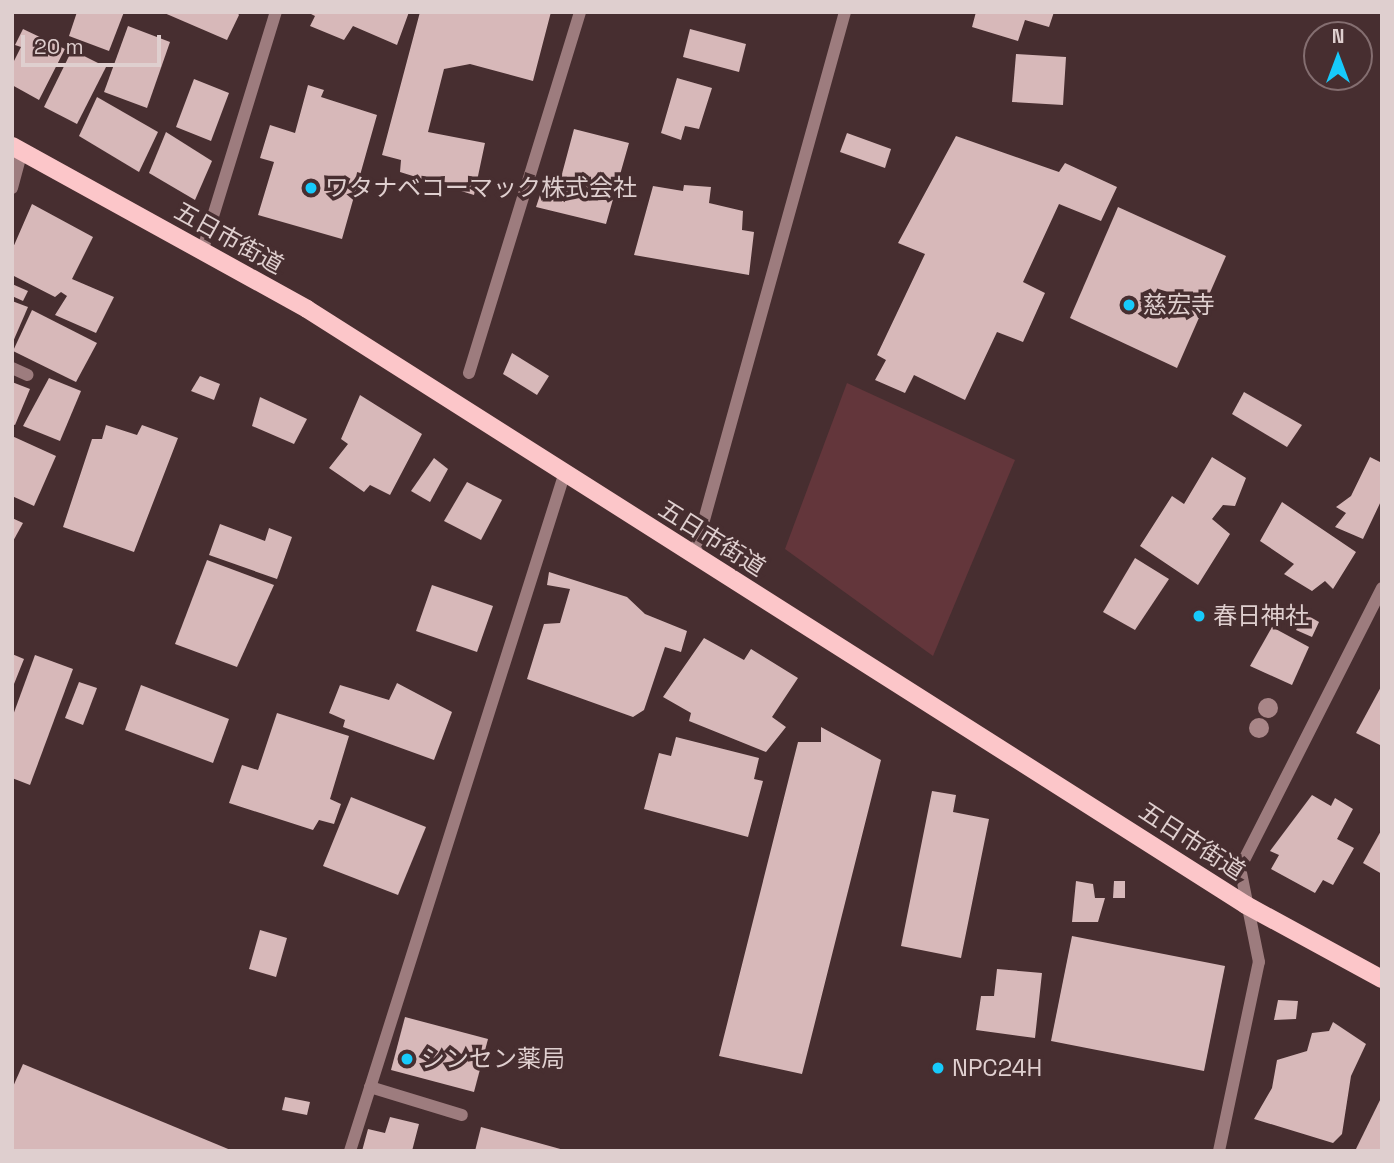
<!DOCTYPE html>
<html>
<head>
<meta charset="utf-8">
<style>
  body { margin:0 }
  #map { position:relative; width:1394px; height:1163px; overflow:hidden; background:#472e30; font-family:"Space Grotesk","Noto Sans JP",sans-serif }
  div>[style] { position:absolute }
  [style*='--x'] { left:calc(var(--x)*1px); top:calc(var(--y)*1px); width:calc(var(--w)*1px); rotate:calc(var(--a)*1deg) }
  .green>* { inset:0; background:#63363b }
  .building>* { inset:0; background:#d7b8b9 }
  .minor>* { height:12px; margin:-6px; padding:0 6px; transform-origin:6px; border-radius:6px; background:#9d7c7e }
  .major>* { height:18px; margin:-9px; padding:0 9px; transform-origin:9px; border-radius:9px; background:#fcc6c9 }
  .trees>* { width:20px; height:20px; margin:-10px; border-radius:50%; background:#a98688 }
  .dots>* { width:19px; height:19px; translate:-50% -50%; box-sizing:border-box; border:4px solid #472e30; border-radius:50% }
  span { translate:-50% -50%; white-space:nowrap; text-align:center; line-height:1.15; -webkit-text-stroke:7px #472e30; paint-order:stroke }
  .poi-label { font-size:24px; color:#dfcfcf }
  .left { translate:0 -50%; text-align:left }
  .street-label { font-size:24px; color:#dfcfcf }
  .frame { position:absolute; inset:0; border:14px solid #dfcfcf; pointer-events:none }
  .north { position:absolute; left:1303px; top:21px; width:70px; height:70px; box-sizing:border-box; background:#472e30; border:2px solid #846e70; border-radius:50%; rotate:0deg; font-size:19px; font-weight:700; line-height:28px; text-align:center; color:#dfcfcf }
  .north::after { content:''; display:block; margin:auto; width:24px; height:32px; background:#17cafb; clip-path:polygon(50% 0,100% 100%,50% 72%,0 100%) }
  .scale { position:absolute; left:21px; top:35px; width:140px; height:32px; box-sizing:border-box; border:4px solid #dfcfcf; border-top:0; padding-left:9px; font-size:21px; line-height:24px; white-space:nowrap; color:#dfcfcf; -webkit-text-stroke:5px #472e30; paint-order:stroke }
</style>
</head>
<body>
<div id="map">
  <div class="green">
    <div style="clip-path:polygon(847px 383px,1015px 460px,933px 656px,785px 549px)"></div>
  </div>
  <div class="building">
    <div style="clip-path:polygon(77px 12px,124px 12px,109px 51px,69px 36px)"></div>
    <div style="clip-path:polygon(162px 12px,237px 12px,239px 15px,227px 40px)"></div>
    <div style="clip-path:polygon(307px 12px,409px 12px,397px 45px,353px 26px,344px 40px,310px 26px,315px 16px)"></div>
    <div style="clip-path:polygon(420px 12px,551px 12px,533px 81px,470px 64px,444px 69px,428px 132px,485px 143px,474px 195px,400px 172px,401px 160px,382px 155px)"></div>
    <div style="clip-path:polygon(976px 12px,1054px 12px,1049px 27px,1025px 20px,1018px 41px,972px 27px)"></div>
    <div style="clip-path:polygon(128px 26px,170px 42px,147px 108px,104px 92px)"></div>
    <div style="clip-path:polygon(23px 29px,65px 49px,39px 100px,12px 85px,12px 65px,21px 47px,15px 45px)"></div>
    <div style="clip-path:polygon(690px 29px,746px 44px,739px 72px,683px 57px)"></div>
    <div style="clip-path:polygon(72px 50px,106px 67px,77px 124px,44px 107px)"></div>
    <div style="clip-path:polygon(1016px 54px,1066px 57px,1063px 105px,1012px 102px)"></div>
    <div style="clip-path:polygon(677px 78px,712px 88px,699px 129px,685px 126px,681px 140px,661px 133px)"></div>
    <div style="clip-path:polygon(194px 79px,229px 93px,211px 141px,176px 127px)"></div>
    <div style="clip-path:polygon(308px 85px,324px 90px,321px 97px,377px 115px,342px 239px,258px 215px,274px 162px,260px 158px,270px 125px,295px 133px)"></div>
    <div style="clip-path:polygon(97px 97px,158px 132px,139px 172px,79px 136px)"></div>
    <div style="clip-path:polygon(574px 129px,629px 143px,606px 224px,536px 207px,544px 183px,559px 185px)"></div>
    <div style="clip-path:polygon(166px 132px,212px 161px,195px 200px,149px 173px)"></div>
    <div style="clip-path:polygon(847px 133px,891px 149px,885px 168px,840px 152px)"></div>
    <div style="clip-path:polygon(956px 136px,1059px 172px,1065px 163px,1117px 187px,1101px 221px,1059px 204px,1023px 282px,1045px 293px,1023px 342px,997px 332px,965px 400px,914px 375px,905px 393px,875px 380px,886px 360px,877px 355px,925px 254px,898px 243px)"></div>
    <div style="clip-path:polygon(684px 185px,711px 187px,709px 203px,743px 211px,742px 230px,754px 232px,749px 275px,634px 255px,653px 186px,683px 191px)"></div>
    <div style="clip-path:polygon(32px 204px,93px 237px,72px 279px,114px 297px,96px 333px,55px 315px,67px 296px,61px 292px,55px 297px,12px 275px,12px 250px)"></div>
    <div style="clip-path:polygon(1118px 207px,1226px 256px,1177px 368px,1070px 318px)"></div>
    <div style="clip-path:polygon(12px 284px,28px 291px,23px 301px,12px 296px)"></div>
    <div style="clip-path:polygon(12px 301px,28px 307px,12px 344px)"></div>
    <div style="clip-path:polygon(32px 310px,97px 343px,76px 382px,13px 351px)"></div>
    <div style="clip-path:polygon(512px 353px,549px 376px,537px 395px,503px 374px)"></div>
    <div style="clip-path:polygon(200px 376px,220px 384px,214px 400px,191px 391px)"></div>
    <div style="clip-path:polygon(49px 378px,81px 391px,60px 441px,23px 426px)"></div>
    <div style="clip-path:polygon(12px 382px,30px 389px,15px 425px,12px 424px)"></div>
    <div style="clip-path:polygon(1244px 392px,1302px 425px,1287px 447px,1232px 414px)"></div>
    <div style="clip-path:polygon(360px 395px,422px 434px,390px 495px,370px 485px,364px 492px,329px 468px,348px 444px,341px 439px)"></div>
    <div style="clip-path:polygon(260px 397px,307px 419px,294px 444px,252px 426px)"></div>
    <div style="clip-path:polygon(106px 425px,137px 435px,142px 425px,178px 438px,134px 552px,63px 527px,92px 439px,102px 439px)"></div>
    <div style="clip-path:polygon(12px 436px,56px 456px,34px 506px,12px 496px)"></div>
    <div style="clip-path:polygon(1212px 457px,1246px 478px,1235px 506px,1223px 505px,1212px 519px,1230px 534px,1198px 585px,1140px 546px,1172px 496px,1184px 504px)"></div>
    <div style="clip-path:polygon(1370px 457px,1382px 463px,1382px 499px,1363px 539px,1335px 527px,1346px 513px,1336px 507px,1351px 496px)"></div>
    <div style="clip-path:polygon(434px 458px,448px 469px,430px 502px,411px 491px)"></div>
    <div style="clip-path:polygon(467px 482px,502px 500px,481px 540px,444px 521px)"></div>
    <div style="clip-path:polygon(1282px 502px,1356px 552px,1333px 589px,1325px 581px,1312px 591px,1284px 574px,1294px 564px,1260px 541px)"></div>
    <div style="clip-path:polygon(12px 518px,23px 523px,12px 543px)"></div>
    <div style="clip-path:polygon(220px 524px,265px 541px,269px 528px,292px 537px,277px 579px,209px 555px)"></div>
    <div style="clip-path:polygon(1135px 558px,1169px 579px,1135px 630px,1103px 612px)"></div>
    <div style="clip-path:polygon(207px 560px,274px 585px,237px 667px,175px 644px)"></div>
    <div style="clip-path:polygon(549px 572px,627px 597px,645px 614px,687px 631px,681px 652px,665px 647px,644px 710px,633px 717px,527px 679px,544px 624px,560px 623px,570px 589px,547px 585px)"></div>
    <div style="clip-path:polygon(432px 585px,493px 606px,477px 652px,416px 631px)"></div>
    <div style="clip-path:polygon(1305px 614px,1319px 622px,1312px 637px,1296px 630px)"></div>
    <div style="clip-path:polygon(1272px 627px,1309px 647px,1292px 685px,1250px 666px)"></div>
    <div style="clip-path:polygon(704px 638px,744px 660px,751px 649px,798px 678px,772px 717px,786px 727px,766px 752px,689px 721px,691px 713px,663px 697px)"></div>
    <div style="clip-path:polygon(12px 654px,24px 659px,12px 689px)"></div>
    <div style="clip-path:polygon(35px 655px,73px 669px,30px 785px,12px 778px,12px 718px)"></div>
    <div style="clip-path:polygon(79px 682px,97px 688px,83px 725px,65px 718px)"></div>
    <div style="clip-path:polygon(397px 683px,452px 712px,434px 760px,343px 727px,345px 720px,329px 713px,340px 685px,389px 700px)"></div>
    <div style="clip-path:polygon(141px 685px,229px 719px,213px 763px,125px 730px)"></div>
    <div style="clip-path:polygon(1382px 685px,1382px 746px,1356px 733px)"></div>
    <div style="clip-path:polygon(277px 713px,349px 736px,330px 799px,341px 804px,334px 824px,319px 820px,313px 830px,229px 803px,242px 765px,258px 770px)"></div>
    <div style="clip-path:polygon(821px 727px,881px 760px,802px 1074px,719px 1056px,798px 742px,821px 742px)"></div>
    <div style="clip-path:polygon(676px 737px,759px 758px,754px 779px,763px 781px,748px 837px,644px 809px,659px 753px,671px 756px)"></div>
    <div style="clip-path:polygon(932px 791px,956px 795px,953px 812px,989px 819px,961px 958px,901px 946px)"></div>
    <div style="clip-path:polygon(1312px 795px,1331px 806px,1335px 798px,1353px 809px,1337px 839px,1354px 848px,1333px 885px,1323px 880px,1315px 893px,1271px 869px,1279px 855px,1270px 851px)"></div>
    <div style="clip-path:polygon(351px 797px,426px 827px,398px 895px,323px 866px)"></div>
    <div style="clip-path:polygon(1382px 829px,1382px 874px,1363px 863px)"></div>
    <div style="clip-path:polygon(1076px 881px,1093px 884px,1095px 898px,1105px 898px,1098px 922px,1072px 922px)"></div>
    <div style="clip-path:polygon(1114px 881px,1125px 881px,1125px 898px,1113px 898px)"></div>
    <div style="clip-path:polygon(260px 930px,287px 938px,276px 977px,249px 969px)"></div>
    <div style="clip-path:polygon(1072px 936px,1225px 966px,1204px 1071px,1051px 1041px)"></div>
    <div style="clip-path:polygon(997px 969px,1042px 973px,1035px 1038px,976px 1030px,981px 996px,994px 996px)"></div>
    <div style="clip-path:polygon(1278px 1000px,1298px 1001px,1296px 1019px,1274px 1020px)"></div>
    <div style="clip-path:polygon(405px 1017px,488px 1039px,474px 1092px,391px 1070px)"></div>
    <div style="clip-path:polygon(1333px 1022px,1366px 1044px,1351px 1076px,1342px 1134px,1333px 1143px,1254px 1119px,1272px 1088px,1277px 1060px,1307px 1051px,1312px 1033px,1329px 1031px)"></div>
    <div style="clip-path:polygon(23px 1064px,233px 1151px,12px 1151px,12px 1089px)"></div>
    <div style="clip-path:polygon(1382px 1096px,1382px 1151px,1355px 1151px)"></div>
    <div style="clip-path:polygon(285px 1097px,310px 1102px,307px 1115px,282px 1110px)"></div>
    <div style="clip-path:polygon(390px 1117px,419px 1124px,412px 1151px,362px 1151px,368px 1129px,385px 1133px)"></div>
    <div style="clip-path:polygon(481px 1127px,564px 1150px,564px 1151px,475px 1151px)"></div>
  </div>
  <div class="minor">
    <div style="--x:12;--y:188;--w:38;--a:-75"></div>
    <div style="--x:202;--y:252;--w:251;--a:-72.9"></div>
    <div style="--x:12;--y:368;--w:17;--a:24"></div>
    <div style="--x:469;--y:373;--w:378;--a:-72.9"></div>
    <div style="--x:694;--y:556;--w:565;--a:-74.49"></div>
    <div style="--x:370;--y:1087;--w:96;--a:16.9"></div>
    <div style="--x:350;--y:1151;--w:712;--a:-72.43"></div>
    <div style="--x:1219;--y:1151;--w:193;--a:-78.1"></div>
    <div style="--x:1259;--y:962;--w:96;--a:-101.4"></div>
    <div style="--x:1240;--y:868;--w:314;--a:-63.1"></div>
  </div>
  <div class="major">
    <div style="--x:12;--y:146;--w:337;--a:28.9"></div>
    <div style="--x:307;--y:309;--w:1112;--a:32.4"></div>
    <div style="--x:1246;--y:905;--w:155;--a:28.6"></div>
  </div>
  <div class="trees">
    <div style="left:1268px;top:708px"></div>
    <div style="left:1259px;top:728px"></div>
  </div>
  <div class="dots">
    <div style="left:311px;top:188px;background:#17cafb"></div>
    <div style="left:1129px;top:305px;background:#17cafb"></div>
    <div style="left:1199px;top:616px;background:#17cafb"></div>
    <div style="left:407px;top:1059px;background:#17cafb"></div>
    <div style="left:938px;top:1068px;background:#17cafb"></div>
  </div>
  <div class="poi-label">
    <span class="left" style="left:325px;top:188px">ワタナベコーマック株式会社</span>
    <span class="left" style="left:1143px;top:305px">慈宏寺</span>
    <span class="left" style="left:1213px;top:616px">春日神社</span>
    <span class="left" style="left:421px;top:1059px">シンセン薬局</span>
    <span class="left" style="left:952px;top:1068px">NPC24H</span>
  </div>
  <div class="street-label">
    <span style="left:229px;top:238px;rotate:29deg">五日市街道</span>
    <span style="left:712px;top:538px;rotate:32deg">五日市街道</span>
    <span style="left:1192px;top:841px;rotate:33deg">五日市街道</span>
  </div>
  <div class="frame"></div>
  <div class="north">N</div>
  <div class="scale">20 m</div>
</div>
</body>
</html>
